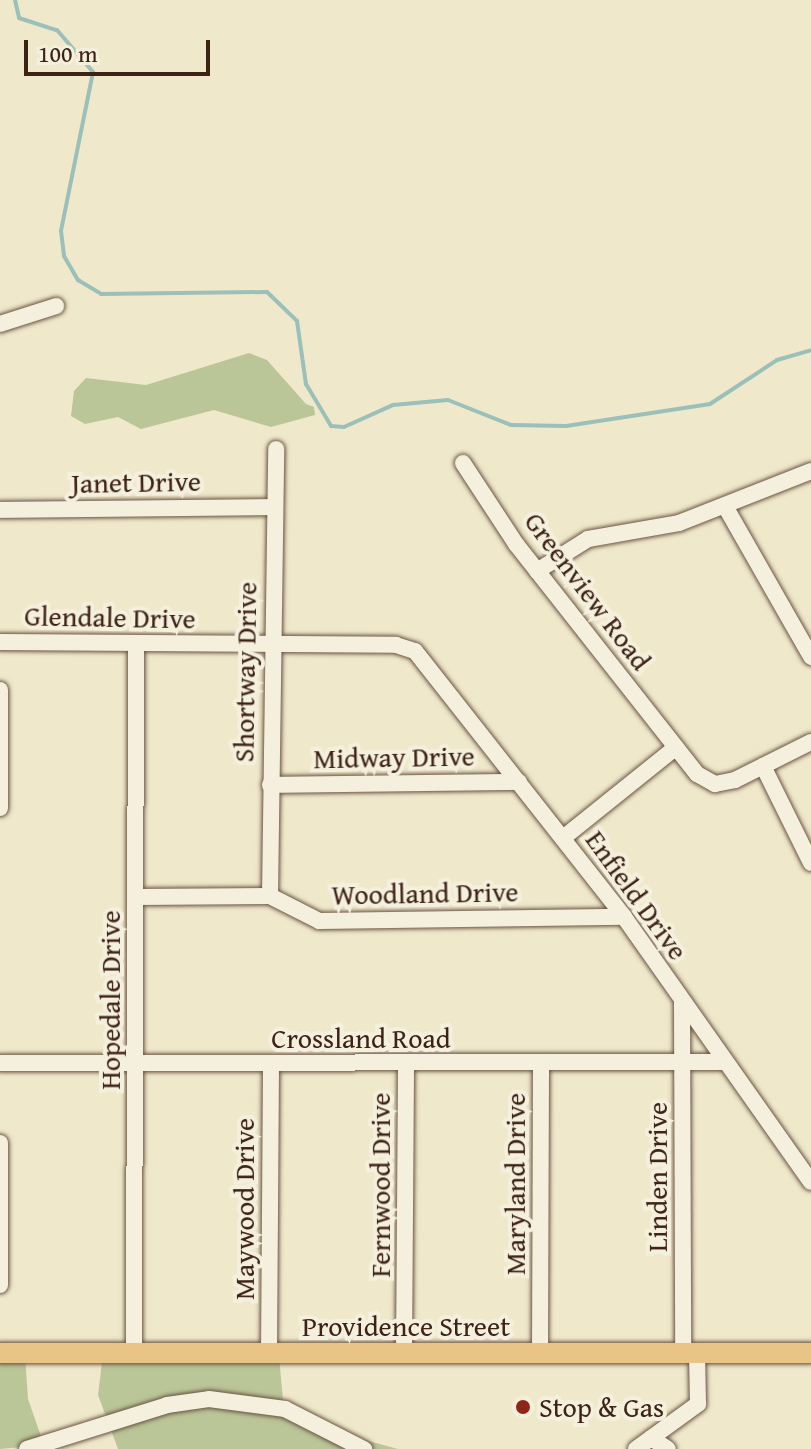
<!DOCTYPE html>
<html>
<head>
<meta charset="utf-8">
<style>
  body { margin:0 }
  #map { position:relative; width:811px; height:1449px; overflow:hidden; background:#f0e8cb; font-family:"Gentium Book Plus",serif }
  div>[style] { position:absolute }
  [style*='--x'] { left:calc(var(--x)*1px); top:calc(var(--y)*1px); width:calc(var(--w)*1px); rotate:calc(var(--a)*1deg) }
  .green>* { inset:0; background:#bac697 }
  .stream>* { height:4px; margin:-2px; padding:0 2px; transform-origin:2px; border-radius:2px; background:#9ac0b9 }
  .roads { filter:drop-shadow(0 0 2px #6a5443) drop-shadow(0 0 2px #6a5443) }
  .minor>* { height:16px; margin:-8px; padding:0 8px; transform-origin:8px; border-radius:8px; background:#f5f0dd }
  .major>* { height:20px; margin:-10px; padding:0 10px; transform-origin:10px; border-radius:10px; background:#e8c486 }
  .dots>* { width:22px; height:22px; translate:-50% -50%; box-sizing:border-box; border:4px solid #f5f0dd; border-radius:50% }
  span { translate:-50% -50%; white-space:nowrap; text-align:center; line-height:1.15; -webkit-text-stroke:8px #f5f0dd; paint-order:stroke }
  .street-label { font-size:28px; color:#3d2216 }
  .poi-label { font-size:28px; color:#3d2216 }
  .left { translate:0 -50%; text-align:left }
  .scale { position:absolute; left:24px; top:40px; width:186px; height:36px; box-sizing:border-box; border:4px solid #3d2216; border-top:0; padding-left:10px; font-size:24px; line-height:28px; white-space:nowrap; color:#3d2216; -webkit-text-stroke:6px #f5f0dd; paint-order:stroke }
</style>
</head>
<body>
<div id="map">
  <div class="green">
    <div style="clip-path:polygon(249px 353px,267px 360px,306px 404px,314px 407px,315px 415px,271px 427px,214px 410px,141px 429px,118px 417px,85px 424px,71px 416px,74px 391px,86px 378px,146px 385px)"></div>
    <div style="clip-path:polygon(0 1353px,25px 1355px,28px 1399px,44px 1445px,0 1449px)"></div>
    <div style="clip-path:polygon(103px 1354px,279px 1356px,283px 1400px,294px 1409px,354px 1437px,398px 1449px,118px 1449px,98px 1395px)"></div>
  </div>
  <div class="stream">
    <div style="--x:15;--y:0;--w:18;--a:77"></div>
    <div style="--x:19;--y:18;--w:40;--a:18"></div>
    <div style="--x:57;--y:30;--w:55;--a:49.4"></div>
    <div style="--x:93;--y:72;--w:162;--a:101.4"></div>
    <div style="--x:61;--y:231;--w:25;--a:83"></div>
    <div style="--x:64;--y:256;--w:28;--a:60"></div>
    <div style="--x:78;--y:280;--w:27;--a:31"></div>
    <div style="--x:101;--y:294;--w:166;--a:-0.7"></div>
    <div style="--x:267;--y:292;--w:42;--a:44"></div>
    <div style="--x:297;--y:321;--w:64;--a:81.9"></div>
    <div style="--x:306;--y:384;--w:49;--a:59.2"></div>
    <div style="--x:331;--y:426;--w:13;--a:4"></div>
    <div style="--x:344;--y:427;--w:54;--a:-24.2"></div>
    <div style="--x:393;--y:405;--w:55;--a:-5.2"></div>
    <div style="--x:448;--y:400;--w:68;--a:21.6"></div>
    <div style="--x:511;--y:425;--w:55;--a:1"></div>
    <div style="--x:566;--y:426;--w:146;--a:-8.7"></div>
    <div style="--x:710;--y:404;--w:80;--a:-33.3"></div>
    <div style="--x:777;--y:360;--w:35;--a:-16"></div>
  </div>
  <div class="roads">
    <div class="minor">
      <div style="--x:0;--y:324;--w:59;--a:-17.8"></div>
      <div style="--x:463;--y:463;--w:97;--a:56.8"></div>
      <div style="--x:516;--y:544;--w:293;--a:51.8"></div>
      <div style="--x:697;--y:774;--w:21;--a:29"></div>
      <div style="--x:715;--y:784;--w:20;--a:-11"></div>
      <div style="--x:735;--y:780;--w:85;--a:-26.6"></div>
      <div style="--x:725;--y:506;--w:174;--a:60.3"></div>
      <div style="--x:0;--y:510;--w:272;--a:-0.6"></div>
      <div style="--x:537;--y:571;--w:60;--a:-32.1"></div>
      <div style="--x:588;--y:539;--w:92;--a:-10"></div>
      <div style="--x:679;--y:523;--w:142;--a:-21.5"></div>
      <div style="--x:0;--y:642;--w:396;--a:0.4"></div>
      <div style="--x:396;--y:645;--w:20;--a:18"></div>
      <div style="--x:415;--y:651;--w:338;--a:51.8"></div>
      <div style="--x:624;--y:917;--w:324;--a:54.8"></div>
      <div style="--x:0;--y:690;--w:118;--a:90"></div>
      <div style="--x:763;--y:766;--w:108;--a:63.7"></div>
      <div style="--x:270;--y:785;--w:249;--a:-0.7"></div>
      <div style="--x:563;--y:838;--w:145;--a:-38.8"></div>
      <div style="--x:270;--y:896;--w:447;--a:-89.2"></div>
      <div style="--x:136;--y:897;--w:134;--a:-0.4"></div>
      <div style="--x:270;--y:896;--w:55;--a:27"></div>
      <div style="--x:319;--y:921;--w:305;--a:-0.8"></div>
      <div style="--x:682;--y:1003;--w:350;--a:89.8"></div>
      <div style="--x:0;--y:1063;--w:723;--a:-0.08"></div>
      <div style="--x:0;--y:1143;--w:142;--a:90"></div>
      <div style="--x:134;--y:1353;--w:706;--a:-89.84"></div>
      <div style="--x:269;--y:1354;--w:289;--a:-89.6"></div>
      <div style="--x:404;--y:1355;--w:291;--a:-89.6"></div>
      <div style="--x:540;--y:1355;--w:292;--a:-89.8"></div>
      <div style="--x:651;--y:1438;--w:20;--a:33"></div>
      <div style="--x:27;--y:1449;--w:147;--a:-17.4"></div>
      <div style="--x:167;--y:1405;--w:42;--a:-8.1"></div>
      <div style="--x:209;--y:1399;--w:77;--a:7.5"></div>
      <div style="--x:285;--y:1409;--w:89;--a:26.9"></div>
      <div style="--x:636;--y:1449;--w:77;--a:-36"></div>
      <div style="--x:698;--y:1404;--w:51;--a:-91.1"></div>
    </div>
    <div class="major">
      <div style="--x:0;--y:1353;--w:811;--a:0"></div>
    </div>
  </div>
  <div class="dots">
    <div style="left:523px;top:1407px;background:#8f2418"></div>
  </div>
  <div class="street-label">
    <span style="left:136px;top:482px;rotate:-1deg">Janet Drive</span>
    <span style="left:588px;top:591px;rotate:53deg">Greenview Road</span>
    <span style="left:110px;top:617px;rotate:1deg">Glendale Drive</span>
    <span style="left:245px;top:672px;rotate:-89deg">Shortway Drive</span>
    <span style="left:394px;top:757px;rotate:-1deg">Midway Drive</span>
    <span style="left:425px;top:893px;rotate:-1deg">Woodland Drive</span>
    <span style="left:637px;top:895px;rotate:54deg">Enfield Drive</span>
    <span style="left:110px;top:1000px;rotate:-90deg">Hopedale Drive</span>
    <span style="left:361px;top:1038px">Crossland Road</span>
    <span style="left:657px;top:1177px;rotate:-90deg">Linden Drive</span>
    <span style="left:515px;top:1184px;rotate:-90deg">Maryland Drive</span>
    <span style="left:380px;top:1185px;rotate:-90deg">Fernwood Drive</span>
    <span style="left:244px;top:1209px;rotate:-90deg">Maywood Drive</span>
    <span style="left:406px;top:1326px">Providence Street</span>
  </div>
  <div class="poi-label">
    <span class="left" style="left:539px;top:1407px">Stop &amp; Gas</span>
  </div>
  <div class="scale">100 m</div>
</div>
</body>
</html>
